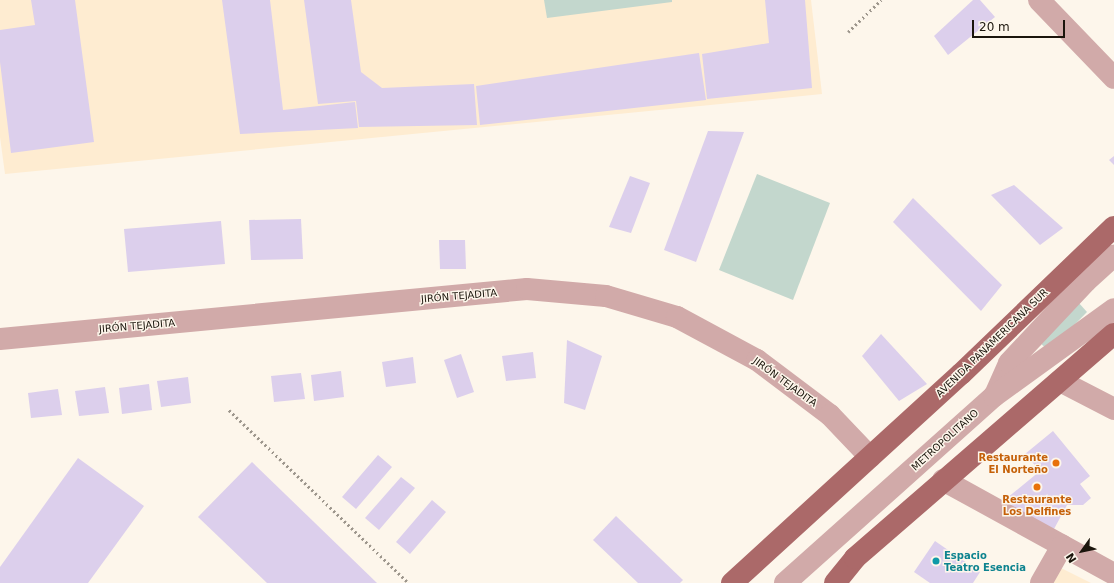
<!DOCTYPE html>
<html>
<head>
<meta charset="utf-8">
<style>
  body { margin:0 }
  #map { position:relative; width:1114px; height:583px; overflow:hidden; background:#fdf6eb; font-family:"DejaVu Sans",sans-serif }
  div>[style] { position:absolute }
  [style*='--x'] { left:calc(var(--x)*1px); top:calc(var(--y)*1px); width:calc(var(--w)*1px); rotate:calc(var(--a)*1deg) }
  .built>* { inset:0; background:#feecd1 }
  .green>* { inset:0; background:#c3d7cd }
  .building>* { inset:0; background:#dccfec }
  .path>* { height:2.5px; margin-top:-1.25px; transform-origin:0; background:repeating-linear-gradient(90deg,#9d968c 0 2px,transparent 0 5px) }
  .minor>* { height:22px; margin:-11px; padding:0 11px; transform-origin:11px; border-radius:11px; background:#d1aaa9 }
  .major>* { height:22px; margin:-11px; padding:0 11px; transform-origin:11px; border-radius:11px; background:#ab6969 }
  .dots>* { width:11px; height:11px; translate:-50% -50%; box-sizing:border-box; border:2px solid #fdf6eb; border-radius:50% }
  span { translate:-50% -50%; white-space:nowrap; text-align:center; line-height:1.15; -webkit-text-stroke:3px #fdf6eb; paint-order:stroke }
  .street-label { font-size:10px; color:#1b150c }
  .food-label { font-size:10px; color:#c56008; font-weight:700 }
  .right { translate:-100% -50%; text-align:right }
  .culture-label { font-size:10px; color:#0d838f; font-weight:700 }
  .left { translate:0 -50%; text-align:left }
  .north { position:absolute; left:1062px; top:531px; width:40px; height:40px; -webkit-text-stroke:3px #fdf6eb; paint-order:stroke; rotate:237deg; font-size:11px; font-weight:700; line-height:16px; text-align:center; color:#1b150c }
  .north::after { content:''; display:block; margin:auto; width:14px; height:18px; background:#1b150c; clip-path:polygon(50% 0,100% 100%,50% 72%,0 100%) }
  .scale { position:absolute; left:972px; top:20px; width:93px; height:18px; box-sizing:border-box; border:2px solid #1b150c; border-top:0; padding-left:5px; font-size:12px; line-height:14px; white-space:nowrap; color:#1b150c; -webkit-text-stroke:3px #fdf6eb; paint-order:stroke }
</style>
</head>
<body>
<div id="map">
  <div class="built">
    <div style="clip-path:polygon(0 0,811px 0,822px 94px,5px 174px,0 137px)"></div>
    <div style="clip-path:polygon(1057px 566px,1091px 583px,1048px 583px)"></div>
  </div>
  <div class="green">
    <div style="clip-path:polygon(544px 0,672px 0,672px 2px,547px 18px)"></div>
    <div style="clip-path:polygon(757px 174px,830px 203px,793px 300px,719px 270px)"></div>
    <div style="clip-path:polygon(1078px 302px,1087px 312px,1049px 351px,1039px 342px)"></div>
  </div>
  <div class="building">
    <div style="clip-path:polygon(31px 0,75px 0,94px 142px,11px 153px,0 62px,0 30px,35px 25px)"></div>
    <div style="clip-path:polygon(222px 0,270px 0,283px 110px,355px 102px,358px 128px,240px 134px)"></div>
    <div style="clip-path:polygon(304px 0,351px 0,361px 72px,382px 88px,474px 84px,477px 125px,359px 127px,356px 101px,318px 104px)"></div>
    <div style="clip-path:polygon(765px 0,805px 0,812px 88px,707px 99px,702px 54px,769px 43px)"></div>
    <div style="clip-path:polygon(973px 0,980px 0,995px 17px,948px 55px,934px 36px)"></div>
    <div style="clip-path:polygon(699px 53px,706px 100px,480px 125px,476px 86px)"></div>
    <div style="clip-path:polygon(708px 131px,744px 132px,696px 262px,664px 250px)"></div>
    <div style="clip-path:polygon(1114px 156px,1114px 165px,1109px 160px)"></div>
    <div style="clip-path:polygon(630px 176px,650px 183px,631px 233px,609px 227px)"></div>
    <div style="clip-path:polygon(1014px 185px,1063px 228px,1040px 245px,991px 195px)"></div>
    <div style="clip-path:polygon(913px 198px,1002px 285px,981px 311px,893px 222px)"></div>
    <div style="clip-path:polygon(301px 219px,303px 259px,251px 260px,249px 220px)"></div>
    <div style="clip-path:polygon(221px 221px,225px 264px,128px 272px,124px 229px)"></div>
    <div style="clip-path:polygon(439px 240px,465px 240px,466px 269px,440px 269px)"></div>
    <div style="clip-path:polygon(881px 334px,927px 384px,899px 401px,862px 356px)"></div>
    <div style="clip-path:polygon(567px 340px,602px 356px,585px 410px,564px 403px)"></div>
    <div style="clip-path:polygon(533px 352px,536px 378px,506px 381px,502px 356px)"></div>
    <div style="clip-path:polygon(461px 354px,474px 392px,457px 398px,444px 360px)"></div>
    <div style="clip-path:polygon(413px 357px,416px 383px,386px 387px,382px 362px)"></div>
    <div style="clip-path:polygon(341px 371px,344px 397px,314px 401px,311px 375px)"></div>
    <div style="clip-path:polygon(301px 373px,305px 399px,274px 402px,271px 376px)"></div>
    <div style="clip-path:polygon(188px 377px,191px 403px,161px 407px,157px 381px)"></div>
    <div style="clip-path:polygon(149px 384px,152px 410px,122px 414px,119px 388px)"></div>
    <div style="clip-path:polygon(105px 387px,109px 413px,79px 416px,75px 391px)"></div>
    <div style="clip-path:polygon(58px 389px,62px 415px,31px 418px,28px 393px)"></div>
    <div style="clip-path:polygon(1053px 431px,1090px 476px,1080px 484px,1091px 498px,1083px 505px,1067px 505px,1054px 529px,1001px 503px,1040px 471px,1025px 454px)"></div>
    <div style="clip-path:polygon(378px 455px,392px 467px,356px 509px,342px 497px)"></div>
    <div style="clip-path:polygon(78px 458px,144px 506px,88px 583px,0 583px,0 567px)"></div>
    <div style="clip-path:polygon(252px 462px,377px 583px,267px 583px,198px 517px)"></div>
    <div style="clip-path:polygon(401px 477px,415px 488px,379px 530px,365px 518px)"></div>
    <div style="clip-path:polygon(432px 500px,446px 512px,410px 554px,396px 542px)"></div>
    <div style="clip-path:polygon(616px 516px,683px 580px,680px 583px,638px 583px,593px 540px)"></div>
    <div style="clip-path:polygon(935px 541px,980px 572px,973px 583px,930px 583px,914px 572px)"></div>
  </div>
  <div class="path">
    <div style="--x:848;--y:32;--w:46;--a:-44.1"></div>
    <div style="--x:229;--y:410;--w:250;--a:43.9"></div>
  </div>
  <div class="minor">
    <div style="--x:1039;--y:0;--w:108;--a:46.1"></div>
    <div style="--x:0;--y:339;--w:529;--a:-5.42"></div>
    <div style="--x:527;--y:289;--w:79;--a:5.1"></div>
    <div style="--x:606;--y:296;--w:74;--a:16.5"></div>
    <div style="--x:677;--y:317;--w:91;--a:28.3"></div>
    <div style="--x:757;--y:360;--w:91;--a:37"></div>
    <div style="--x:830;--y:415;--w:58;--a:46.4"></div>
    <div style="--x:1060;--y:381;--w:61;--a:27.4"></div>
    <div style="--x:995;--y:395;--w:35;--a:-66"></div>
    <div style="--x:1009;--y:363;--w:112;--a:-46.8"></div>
    <div style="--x:1086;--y:281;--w:38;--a:-42"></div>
    <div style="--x:943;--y:480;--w:195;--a:28.8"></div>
    <div style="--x:785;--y:583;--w:280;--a:-41.8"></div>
    <div style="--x:994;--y:396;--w:148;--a:-35.9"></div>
    <div style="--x:1041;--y:583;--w:43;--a:-60.4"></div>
  </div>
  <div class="major">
    <div style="--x:732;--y:583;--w:310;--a:-42.4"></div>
    <div style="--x:961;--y:374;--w:212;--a:-43.9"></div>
    <div style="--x:835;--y:583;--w:32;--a:-51"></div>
    <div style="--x:855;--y:558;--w:342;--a:-40.9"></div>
  </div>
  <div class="dots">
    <div style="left:1056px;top:463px;background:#e8710a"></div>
    <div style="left:1037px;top:487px;background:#e8710a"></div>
    <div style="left:936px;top:561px;background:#0f9aa8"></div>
  </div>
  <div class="street-label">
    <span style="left:459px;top:296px;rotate:-5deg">JIRÓN TEJADITA</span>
    <span style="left:137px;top:326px;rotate:-5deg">JIRÓN TEJADITA</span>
    <span style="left:992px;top:343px;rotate:-44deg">AVENIDA PANAMERICANA SUR</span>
    <span style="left:785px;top:382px;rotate:36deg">JIRÓN TEJADITA</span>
    <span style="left:945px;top:440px;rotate:-42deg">METROPOLITANO</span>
  </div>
  <div class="food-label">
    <span class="right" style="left:1048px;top:463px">Restaurante<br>El Norteño</span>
    <span style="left:1037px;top:505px">Restaurante<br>Los Delfines</span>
  </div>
  <div class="culture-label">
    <span class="left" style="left:944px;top:561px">Espacio<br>Teatro Esencia</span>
  </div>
  <div class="north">N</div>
  <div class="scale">20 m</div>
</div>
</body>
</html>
